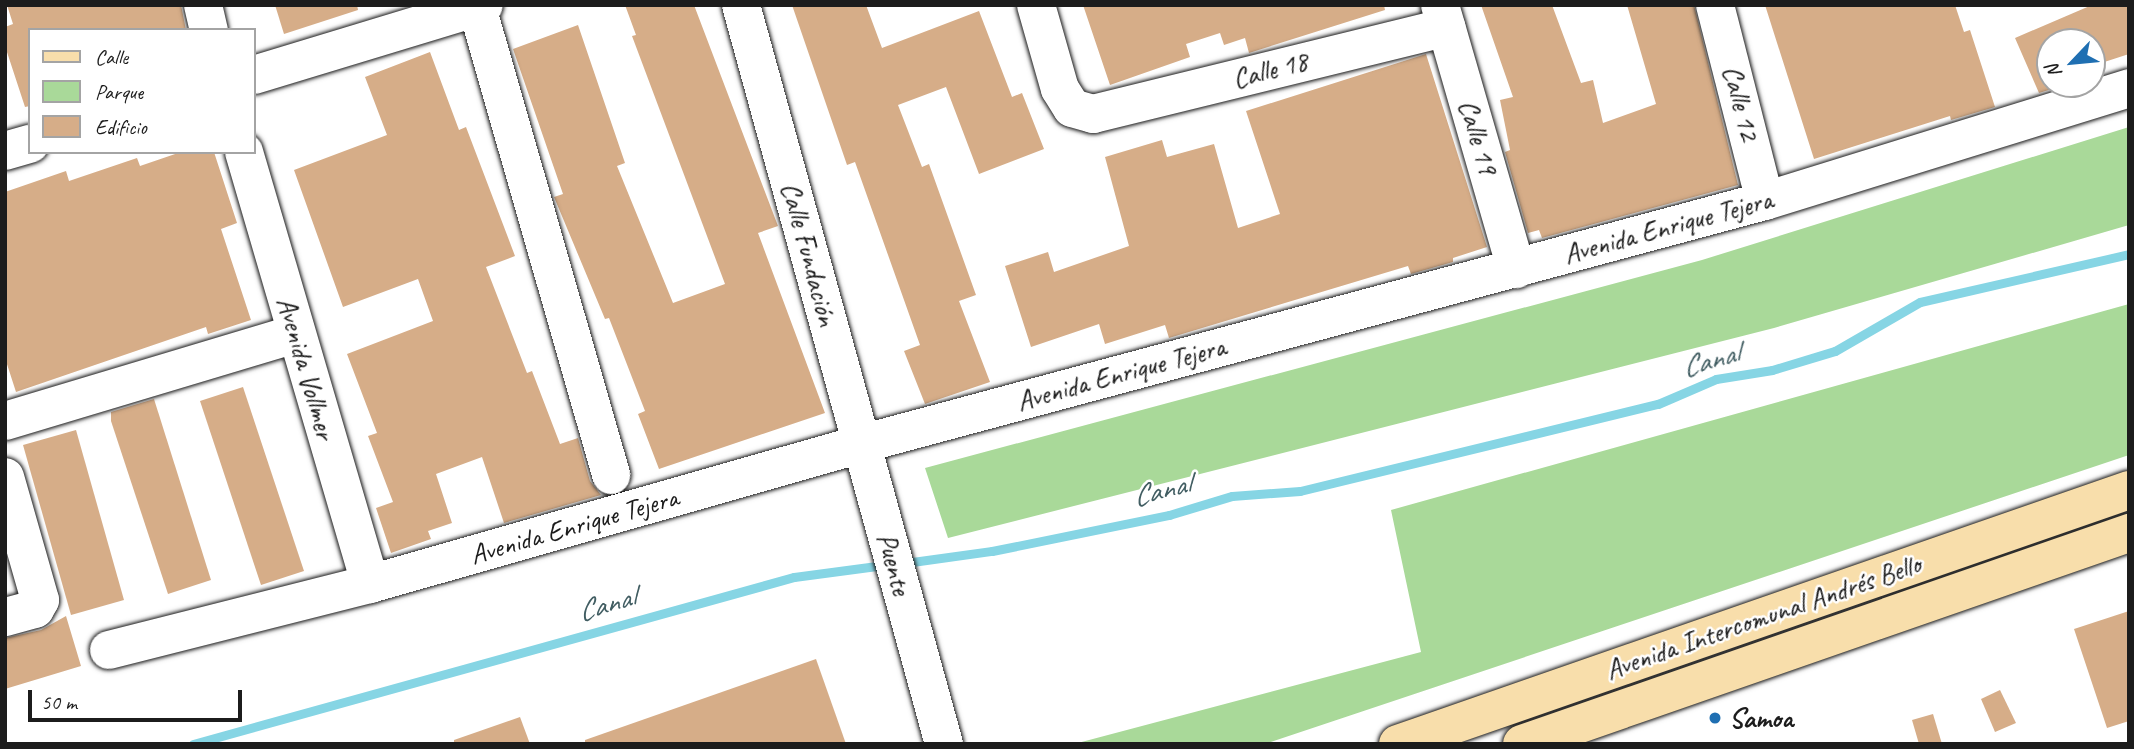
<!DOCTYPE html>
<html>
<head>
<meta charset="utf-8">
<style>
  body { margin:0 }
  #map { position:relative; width:2134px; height:749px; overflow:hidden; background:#fff; font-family:Caveat,sans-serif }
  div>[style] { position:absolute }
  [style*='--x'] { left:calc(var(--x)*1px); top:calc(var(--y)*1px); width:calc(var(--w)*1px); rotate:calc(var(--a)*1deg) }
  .green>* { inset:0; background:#a9d999 }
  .stream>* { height:9px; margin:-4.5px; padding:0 4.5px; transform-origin:4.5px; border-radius:4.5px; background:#86d5e4 }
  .building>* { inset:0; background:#d6ad88 }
  .roads { filter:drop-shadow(0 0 2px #1c1c1c) drop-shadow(0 0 2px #1c1c1c) }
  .minor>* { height:38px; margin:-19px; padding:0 19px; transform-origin:19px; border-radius:19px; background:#fff }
  .major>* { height:38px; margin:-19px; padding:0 19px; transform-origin:19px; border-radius:19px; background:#f8deab }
  .dots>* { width:19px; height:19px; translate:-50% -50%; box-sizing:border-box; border:4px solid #fff; border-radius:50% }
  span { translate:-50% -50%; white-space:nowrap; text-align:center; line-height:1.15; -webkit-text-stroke:5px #fff; paint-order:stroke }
  .street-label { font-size:28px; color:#1c1c1c }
  .poi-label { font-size:28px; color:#1c1c1c; font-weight:700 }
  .left { translate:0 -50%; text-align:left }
  .water-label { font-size:30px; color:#415d62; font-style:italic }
  .frame { position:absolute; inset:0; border:7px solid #1c1c1c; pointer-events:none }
  .legend { position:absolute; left:28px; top:28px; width:228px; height:126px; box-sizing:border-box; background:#fff; border:2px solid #a4a4a4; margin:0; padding:9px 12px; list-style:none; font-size:21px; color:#1c1c1c }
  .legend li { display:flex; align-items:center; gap:14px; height:35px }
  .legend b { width:35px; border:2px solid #a4a4a4 }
  .north { position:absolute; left:2036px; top:28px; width:70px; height:70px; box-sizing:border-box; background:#fff; border:2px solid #a4a4a4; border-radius:50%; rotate:244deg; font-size:19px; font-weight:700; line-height:28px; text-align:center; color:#1c1c1c }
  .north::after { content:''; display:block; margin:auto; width:24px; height:32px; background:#1f6fb2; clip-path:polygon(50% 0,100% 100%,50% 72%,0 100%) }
  .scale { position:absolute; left:28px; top:690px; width:214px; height:32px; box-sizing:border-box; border:4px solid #1c1c1c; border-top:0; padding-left:9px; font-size:21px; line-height:24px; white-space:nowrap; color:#1c1c1c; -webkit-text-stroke:5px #fff; paint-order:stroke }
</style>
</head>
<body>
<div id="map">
  <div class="green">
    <div style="clip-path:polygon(2129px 127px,2129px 225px,1774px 328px,948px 538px,925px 468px,1702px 260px)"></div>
    <div style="clip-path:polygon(2129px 304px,2129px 455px,1265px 744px,1074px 744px,1421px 652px,1391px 510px)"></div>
  </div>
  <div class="stream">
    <div style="--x:905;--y:563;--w:88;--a:-7.9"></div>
    <div style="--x:992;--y:551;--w:181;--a:-11.5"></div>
    <div style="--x:1169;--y:515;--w:66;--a:-16.8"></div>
    <div style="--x:1232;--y:496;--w:68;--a:-4.2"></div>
    <div style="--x:1300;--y:491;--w:368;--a:-13.7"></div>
    <div style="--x:1658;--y:404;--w:63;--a:-23.3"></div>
    <div style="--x:1716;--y:379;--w:57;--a:-9.1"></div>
    <div style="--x:1772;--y:370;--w:66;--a:-16.8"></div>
    <div style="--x:1835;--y:351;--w:98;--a:-30"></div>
    <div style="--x:1920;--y:302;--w:214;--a:-12.9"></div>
    <div style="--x:193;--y:744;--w:624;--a:-15.53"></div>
    <div style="--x:794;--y:577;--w:91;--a:-7.6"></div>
  </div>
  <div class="building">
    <div style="clip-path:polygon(7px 5px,181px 5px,186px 30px,30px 30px,30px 106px,25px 107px,5px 46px,5px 27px,13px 24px)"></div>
    <div style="clip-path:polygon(275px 5px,357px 5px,358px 10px,284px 34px)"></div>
    <div style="clip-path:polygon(625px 5px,694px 5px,778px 226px,758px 233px,825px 413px,659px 469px,638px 414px,645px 411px,609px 318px,605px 319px,554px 197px,563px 194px,513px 49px,578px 25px,625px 163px,617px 166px,673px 303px,725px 284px,632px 36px,636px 35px)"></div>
    <div style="clip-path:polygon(792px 5px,866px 5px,882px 48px,979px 11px,1012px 97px,1022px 93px,1044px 149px,979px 174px,946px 87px,898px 105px,922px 167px,929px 164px,976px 295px,959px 301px,990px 382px,925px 404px,904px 351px,920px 345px,855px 162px,847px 165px)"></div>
    <div style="clip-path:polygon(1083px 5px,1384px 5px,1385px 10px,1249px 53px,1245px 38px,1224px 45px,1220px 33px,1186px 44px,1190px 57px,1110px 85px)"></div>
    <div style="clip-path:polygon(1481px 5px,1552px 5px,1581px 83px,1593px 80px,1603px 123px,1656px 104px,1627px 5px,1694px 5px,1738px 185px,1542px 238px,1539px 230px,1528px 233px,1505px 152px,1510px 150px,1500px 100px,1513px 97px)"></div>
    <div style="clip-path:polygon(1765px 5px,1955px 5px,1964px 32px,1970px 30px,1995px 107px,1951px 120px,1950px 116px,1814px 159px)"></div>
    <div style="clip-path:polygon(2092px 5px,2129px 5px,2129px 54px,2092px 66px,2092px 42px,2050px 42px,2050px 84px,2068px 84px,2039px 93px,2015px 38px)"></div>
    <div style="clip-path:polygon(430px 52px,459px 130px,466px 127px,515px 256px,486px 267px,527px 373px,532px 371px,560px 444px,578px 438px,590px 481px,601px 495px,504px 523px,482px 457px,436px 474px,452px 523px,428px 531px,431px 539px,391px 553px,376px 508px,393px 502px,368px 436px,377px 433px,347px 354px,433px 321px,418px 279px,343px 307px,294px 170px,387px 135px,365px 77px)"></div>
    <div style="clip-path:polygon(1426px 54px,1487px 247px,1453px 258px,1453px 262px,1411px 274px,1408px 266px,1169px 338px,1165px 325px,1105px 344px,1099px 324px,1031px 347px,1005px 266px,1048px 252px,1054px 272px,1129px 246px,1105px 157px,1162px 140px,1167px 157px,1214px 144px,1238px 228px,1280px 214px,1246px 111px)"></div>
    <div style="clip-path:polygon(181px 152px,214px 152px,237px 223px,221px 229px,251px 320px,208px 334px,206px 327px,16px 392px,5px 358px,5px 192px,66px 171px,69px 181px,137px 158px,140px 166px)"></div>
    <div style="clip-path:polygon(243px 387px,304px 571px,261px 585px,200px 401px)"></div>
    <div style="clip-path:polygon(154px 399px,211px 580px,168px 594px,111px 421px,111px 412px)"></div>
    <div style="clip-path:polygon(76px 430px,124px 600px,71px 615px,23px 445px)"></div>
    <div style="clip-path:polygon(2129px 611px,2129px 721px,2107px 728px,2074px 629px)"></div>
    <div style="clip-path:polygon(66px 616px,81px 666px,5px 689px,5px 638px,41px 630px)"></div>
    <div style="clip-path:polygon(816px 659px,846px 744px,585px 744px,585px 740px)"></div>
    <div style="clip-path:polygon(2000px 690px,2016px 723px,1995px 732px,1981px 699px)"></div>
    <div style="clip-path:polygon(1933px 714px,1942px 744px,1919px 744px,1912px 720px)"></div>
    <div style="clip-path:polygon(520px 717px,530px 744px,454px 744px,454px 740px)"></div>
  </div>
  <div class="roads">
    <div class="minor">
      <div style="--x:203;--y:5;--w:26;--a:77"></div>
      <div style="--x:741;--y:5;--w:766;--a:74.64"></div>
      <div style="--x:1036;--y:5;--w:87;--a:74.1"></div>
      <div style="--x:1060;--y:89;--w:22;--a:58"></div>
      <div style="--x:1072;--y:108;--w:22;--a:16"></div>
      <div style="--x:1093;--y:114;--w:364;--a:-13.8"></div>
      <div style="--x:1440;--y:5;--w:275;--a:73.9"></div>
      <div style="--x:1715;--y:5;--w:202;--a:75.7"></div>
      <div style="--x:477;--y:7;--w:487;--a:74"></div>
      <div style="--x:254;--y:75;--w:240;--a:-16.9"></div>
      <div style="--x:5;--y:151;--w:26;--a:-16"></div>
      <div style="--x:244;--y:152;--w:450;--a:73.7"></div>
      <div style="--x:5;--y:421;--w:303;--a:-16.7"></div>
      <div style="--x:5;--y:477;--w:128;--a:74.1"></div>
      <div style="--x:40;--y:600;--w:10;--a:119"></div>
      <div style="--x:35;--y:609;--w:31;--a:165"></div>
      <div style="--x:109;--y:650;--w:269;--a:-14.2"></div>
      <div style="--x:370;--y:584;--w:511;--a:-15.91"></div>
      <div style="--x:861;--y:444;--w:936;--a:-15.05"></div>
      <div style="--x:1765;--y:201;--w:381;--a:-17.2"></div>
    </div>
    <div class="major">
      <div style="--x:1398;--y:744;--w:774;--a:-19.16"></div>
      <div style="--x:1522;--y:744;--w:643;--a:-19.17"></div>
    </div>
  </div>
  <div class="dots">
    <div style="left:1715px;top:718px;background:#1f6fb2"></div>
  </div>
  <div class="street-label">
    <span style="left:1270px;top:70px;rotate:-14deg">Calle 18</span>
    <span style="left:1741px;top:103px;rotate:76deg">Calle 12</span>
    <span style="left:1478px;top:137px;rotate:74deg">Calle 19</span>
    <span style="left:1668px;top:227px;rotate:-15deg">Avenida Enrique Tejera</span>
    <span style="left:809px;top:254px;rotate:75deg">Calle Fundación</span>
    <span style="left:306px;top:368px;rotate:74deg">Avenida Vollmer</span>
    <span style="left:1121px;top:374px;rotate:-15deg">Avenida Enrique Tejera</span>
    <span style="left:574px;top:526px;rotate:-16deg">Avenida Enrique Tejera</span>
    <span style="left:894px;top:564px;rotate:75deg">Puente</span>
    <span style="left:1763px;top:617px;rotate:-19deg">Avenida Intercomunal Andrés Bello</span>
  </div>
  <div class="poi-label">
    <span class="left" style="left:1729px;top:718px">Samoa</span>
  </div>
  <div class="water-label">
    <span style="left:1710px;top:360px;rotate:-16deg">Canal</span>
    <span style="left:1161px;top:490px;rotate:-14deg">Canal</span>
    <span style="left:606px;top:604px;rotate:-16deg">Canal</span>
  </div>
  <div class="frame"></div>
  <ul class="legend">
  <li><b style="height:9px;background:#f8deab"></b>Calle</li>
  <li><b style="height:19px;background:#a9d999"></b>Parque</li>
  <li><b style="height:19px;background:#d6ad88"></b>Edificio</li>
  </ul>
  <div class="north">N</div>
  <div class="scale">50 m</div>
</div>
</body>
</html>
